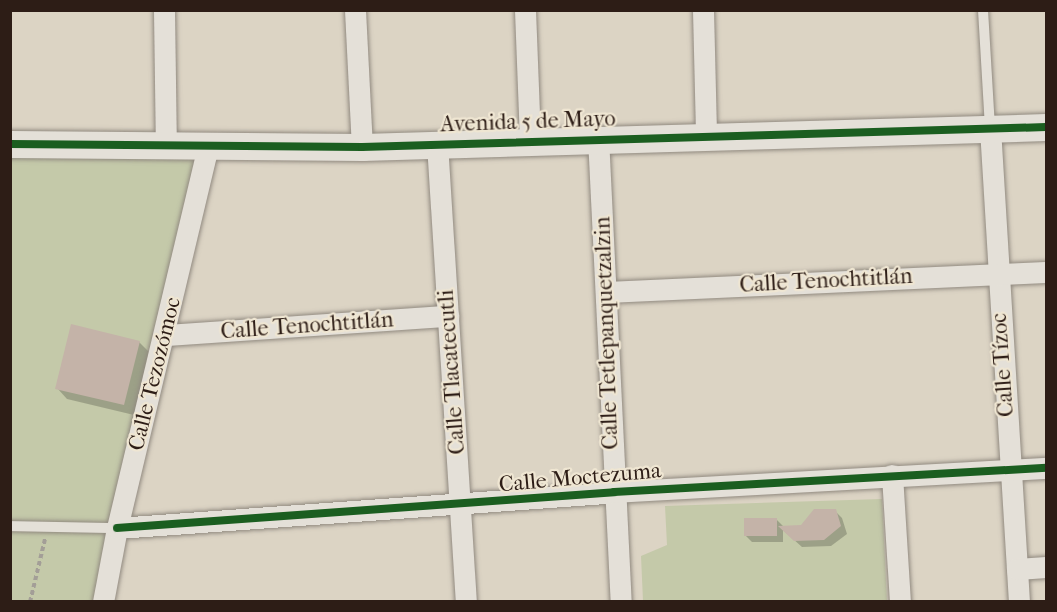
<!DOCTYPE html>
<html>
<head>
<meta charset="utf-8">
<style>
  body { margin:0 }
  #map { position:relative; width:1057px; height:612px; overflow:hidden; background:#dcd4c4; font-family:"IM FELL French Canon",serif }
  div>[style] { position:absolute }
  [style*='--x'] { left:calc(var(--x)*1px); top:calc(var(--y)*1px); width:calc(var(--w)*1px); rotate:calc(var(--a)*1deg) }
  .green>* { inset:0; background:#c4c9a9 }
  .shadow>* { inset:0; background:#0003 }
  .building>* { inset:0; background:#c4b3a8 }
  .path>* { height:4px; margin-top:-2px; transform-origin:0; background:repeating-linear-gradient(90deg,#a39e97 0 4.5px,transparent 0 7.5px) }
  .roads { filter:drop-shadow(0 0 2px #918a80) drop-shadow(0 0 2px #918a80) }
  .service>* { height:10px; margin:-5px; padding:0 5px; transform-origin:5px; border-radius:5px; background:#e4e0d8 }
  .minor>* { height:21px; margin:-10.5px; padding:0 10.5px; transform-origin:10.5px; border-radius:10.5px; background:#e4e0d8 }
  .tertiary>* { height:27px; margin:-13.5px; padding:0 13.5px; transform-origin:13.5px; border-radius:13.5px; background:#e4e0d8 }
  .cycleway>* { height:8px; margin:-4px; padding:0 4px; transform-origin:4px; border-radius:4px; background:#1b5e20 }
  span { translate:-50% -50%; white-space:nowrap; text-align:center; line-height:1.15; -webkit-text-stroke:4.5px #efe6d2; paint-order:stroke }
  .street-label { font-size:22px; color:#2d1d16 }
  .frame { position:absolute; inset:0; border:12px solid #2d1d16; pointer-events:none }
</style>
</head>
<body>
<div id="map">
  <div class="green">
    <div style="clip-path:polygon(10px 151px,203px 151px,95px 601px,11px 601px)"></div>
    <div style="clip-path:polygon(882px 499px,887px 601px,643px 601px,641px 556px,667px 545px,665px 506px)"></div>
  </div>
  <div class="shadow">
    <div style="clip-path:polygon(139px 342px,150px 353px,134px 415px,67px 399px,57px 388px)"></div>
    <div style="clip-path:polygon(835px 511px,842px 518px,847px 534px,831px 546px,802px 547px,783px 530px,783px 542px,752px 542px,745px 535px,776px 519px,783px 526px,801px 526px)"></div>
  </div>
  <div class="building">
    <div style="clip-path:polygon(71px 324px,140px 341px,124px 405px,55px 389px)"></div>
    <div style="clip-path:polygon(814px 509px,836px 509px,841px 526px,824px 540px,794px 541px,778px 526px,801px 525px)"></div>
    <div style="clip-path:polygon(744px 518px,777px 518px,777px 536px,744px 536px)"></div>
  </div>
  <div class="path">
    <div style="--x:30;--y:602;--w:65;--a:-76.6"></div>
  </div>
  <div class="roads">
    <div class="service">
      <div style="--x:983;--y:10;--w:117;--a:86.6"></div>
      <div style="--x:10;--y:526;--w:107;--a:1.1"></div>
    </div>
    <div class="minor">
      <div style="--x:164;--y:10;--w:136;--a:89.2"></div>
      <div style="--x:355;--y:10;--w:137;--a:87.1"></div>
      <div style="--x:525;--y:10;--w:129;--a:87.8"></div>
      <div style="--x:703;--y:10;--w:125;--a:88.6"></div>
      <div style="--x:990;--y:128;--w:475;--a:86.5"></div>
      <div style="--x:598;--y:137;--w:466;--a:87.2"></div>
      <div style="--x:437;--y:143;--w:460;--a:86.4"></div>
      <div style="--x:606;--y:292;--w:440;--a:-2.6"></div>
      <div style="--x:166;--y:335;--w:283;--a:-3.9"></div>
      <div style="--x:892;--y:475;--w:127;--a:86.4"></div>
      <div style="--x:117;--y:528;--w:498;--a:-4.1"></div>
      <div style="--x:614;--y:492;--w:433;--a:-3.2"></div>
      <div style="--x:1017;--y:569;--w:29;--a:-4"></div>
      <div style="--x:103;--y:602;--w:75;--a:-79.3"></div>
      <div style="--x:117;--y:528;--w:392;--a:-76.6"></div>
    </div>
    <div class="tertiary">
      <div style="--x:10;--y:144;--w:352;--a:0.5"></div>
      <div style="--x:362;--y:147;--w:684;--a:-1.67"></div>
    </div>
  </div>
  <div class="cycleway">
    <div style="--x:10;--y:144;--w:352;--a:0.5"></div>
    <div style="--x:362;--y:147;--w:684;--a:-1.67"></div>
    <div style="--x:117;--y:528;--w:498;--a:-4.1"></div>
    <div style="--x:614;--y:492;--w:433;--a:-3.2"></div>
  </div>
  <div class="street-label">
    <span style="left:528px;top:122px;rotate:-2deg">Avenida 5 de Mayo</span>
    <span style="left:826px;top:281px;rotate:-3deg">Calle Tenochtitlán</span>
    <span style="left:307px;top:326px;rotate:-4deg">Calle Tenochtitlán</span>
    <span style="left:607px;top:333px;rotate:-92deg">Calle Tetlepanquetzalzin</span>
    <span style="left:1003px;top:365px;rotate:-94deg">Calle Tízoc</span>
    <span style="left:452px;top:372px;rotate:-94deg">Calle Tlacatecutli</span>
    <span style="left:155px;top:374px;rotate:-76deg">Calle Tezozómoc</span>
    <span style="left:580px;top:478px;rotate:-5deg">Calle Moctezuma</span>
  </div>
  <div class="frame"></div>
</div>
</body>
</html>
